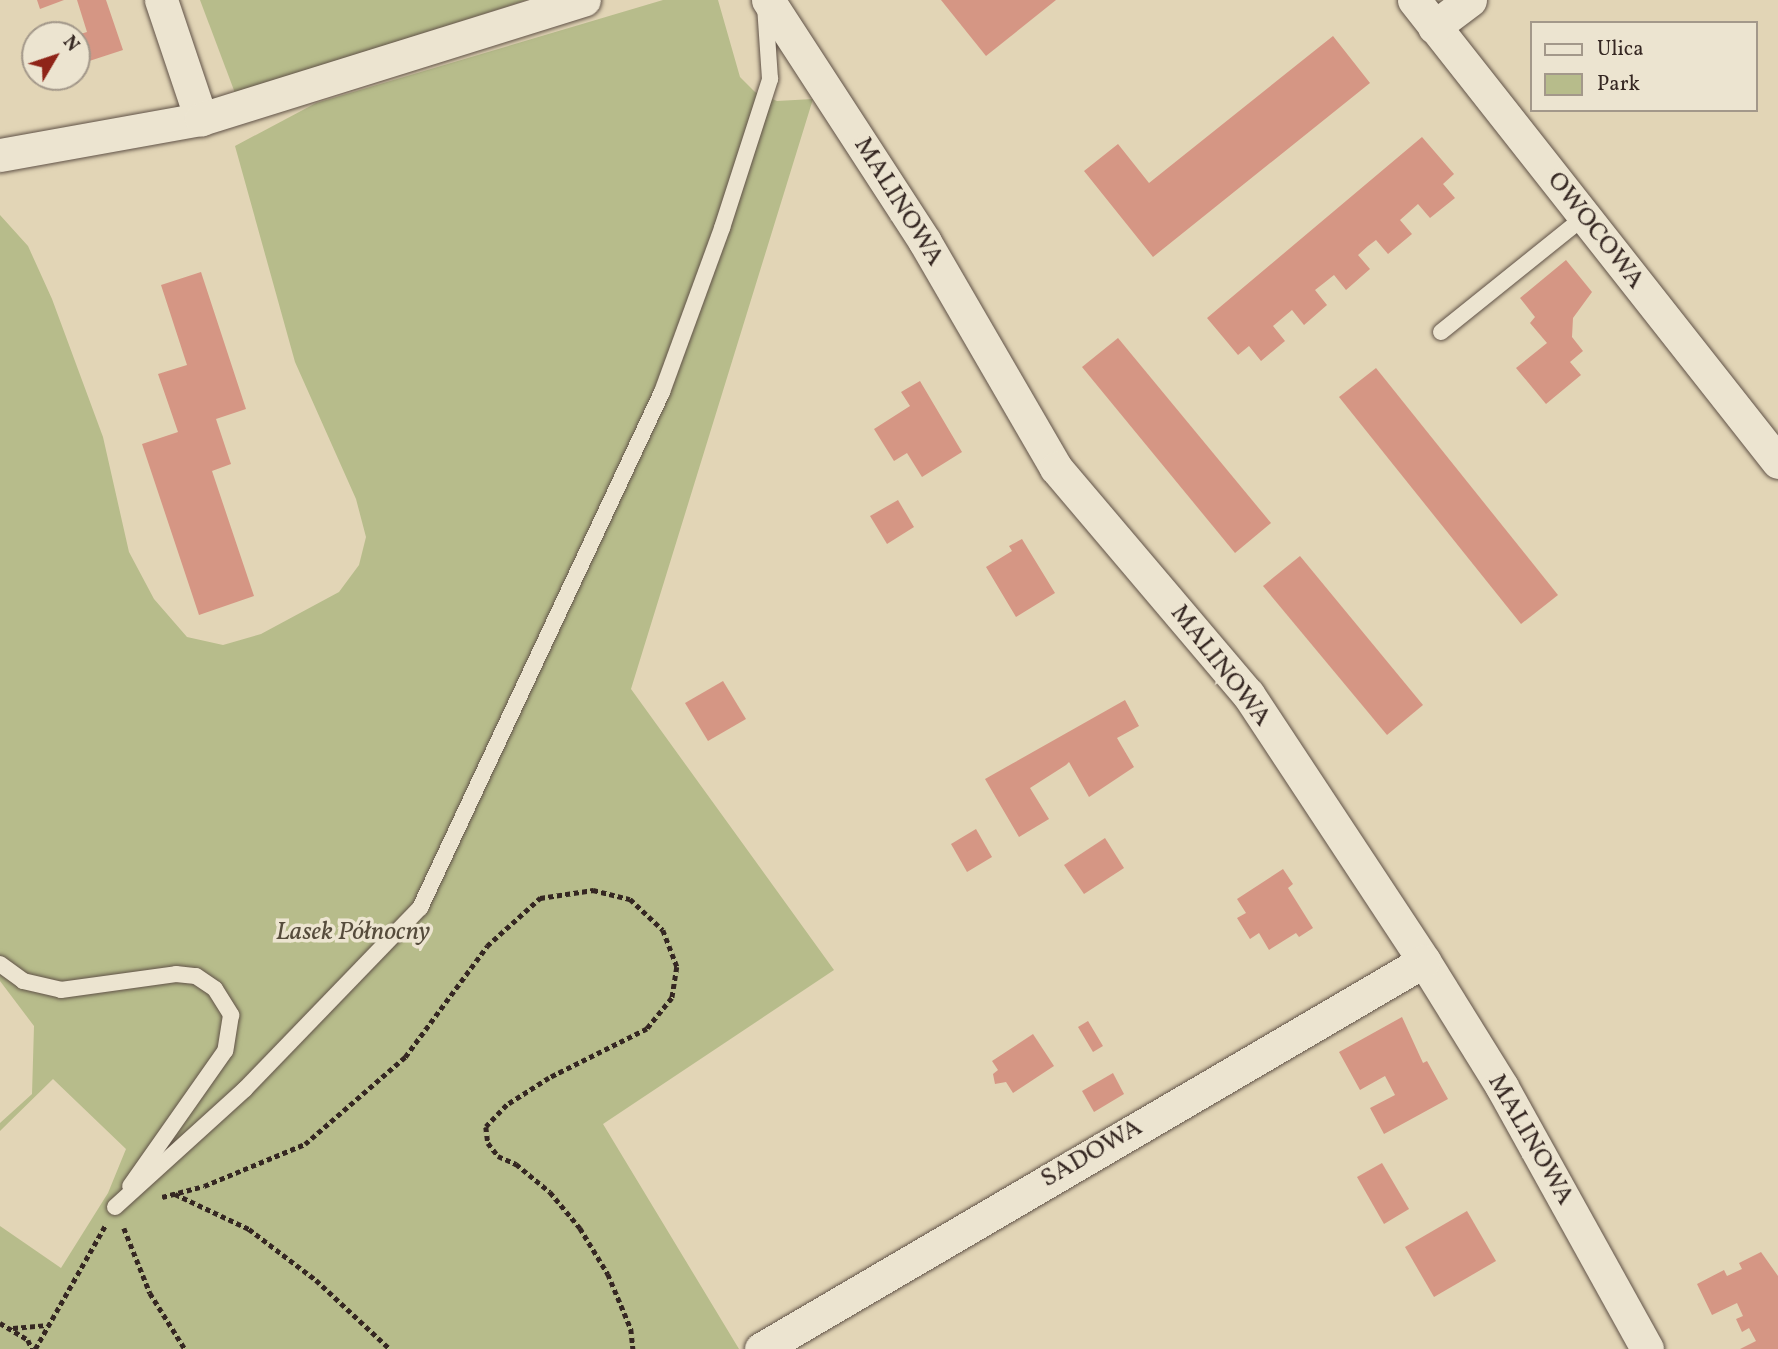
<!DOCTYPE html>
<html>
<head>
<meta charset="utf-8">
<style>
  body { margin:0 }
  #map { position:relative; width:1778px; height:1349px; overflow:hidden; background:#e2d5b6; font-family:Vollkorn,serif }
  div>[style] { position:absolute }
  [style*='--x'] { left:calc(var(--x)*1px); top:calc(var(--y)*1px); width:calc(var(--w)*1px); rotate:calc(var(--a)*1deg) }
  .green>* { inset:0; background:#b7bc8b }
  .building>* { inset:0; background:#d59684 }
  .path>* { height:4.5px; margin-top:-2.25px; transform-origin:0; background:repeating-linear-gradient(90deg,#352722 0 5px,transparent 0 8.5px) }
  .roads { filter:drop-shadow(0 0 2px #605247) drop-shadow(0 0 2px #605247) }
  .service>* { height:16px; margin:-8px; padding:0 8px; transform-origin:8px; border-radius:8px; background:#ece4d0 }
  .minor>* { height:33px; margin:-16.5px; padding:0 16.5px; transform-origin:16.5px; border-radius:16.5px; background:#ece4d0 }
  span { translate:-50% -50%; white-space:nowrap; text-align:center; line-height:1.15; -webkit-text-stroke:7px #ece4d0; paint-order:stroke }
  .street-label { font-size:26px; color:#352722 }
  .park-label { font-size:26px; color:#564c3c; font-style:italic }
  .legend { position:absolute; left:1530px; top:21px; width:228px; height:91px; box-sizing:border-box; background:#ece4d0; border:2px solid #a3988a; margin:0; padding:9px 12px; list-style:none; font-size:21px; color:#352722 }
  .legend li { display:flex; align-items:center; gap:14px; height:35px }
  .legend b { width:35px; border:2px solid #a3988a }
  .north { position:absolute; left:21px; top:21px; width:70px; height:70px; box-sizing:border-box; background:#ece4d0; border:2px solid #a3988a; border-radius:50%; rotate:51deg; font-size:19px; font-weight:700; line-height:28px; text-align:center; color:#352722 }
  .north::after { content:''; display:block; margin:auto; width:24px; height:32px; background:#8f2418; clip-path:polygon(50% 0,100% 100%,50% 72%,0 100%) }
</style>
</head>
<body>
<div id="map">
  <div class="green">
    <div style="clip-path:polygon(200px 0,527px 0,235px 93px)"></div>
    <div style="clip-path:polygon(663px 0,718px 0,740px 77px,755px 92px,777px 101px,813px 99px,631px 689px,834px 970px,603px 1124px,739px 1349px,0 1349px,0 1226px,61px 1268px,108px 1193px,126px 1149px,53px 1079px,0 1131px,0 1123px,32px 1094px,34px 1026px,0 981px,0 215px,28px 246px,52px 299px,103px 437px,129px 552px,154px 599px,187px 637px,223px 645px,261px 634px,339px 592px,359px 565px,366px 537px,356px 499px,295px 362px,235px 146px,316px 103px)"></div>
  </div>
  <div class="building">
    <div style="clip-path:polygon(37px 0,64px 0,40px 9px)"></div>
    <div style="clip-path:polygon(77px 0,106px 0,123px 50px,77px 65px,77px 35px,87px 32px)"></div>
    <div style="clip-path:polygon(941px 0,1056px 0,986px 56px)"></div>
    <div style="clip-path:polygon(1333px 36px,1370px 83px,1153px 257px,1084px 171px,1118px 144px,1149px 183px)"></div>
    <div style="clip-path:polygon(1422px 137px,1454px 174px,1443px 184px,1455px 198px,1430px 218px,1418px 204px,1400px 220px,1412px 234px,1388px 254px,1376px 240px,1368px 246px,1358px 255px,1370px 269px,1346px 290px,1334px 275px,1324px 283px,1315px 290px,1327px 305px,1304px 325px,1292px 310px,1273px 326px,1285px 341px,1261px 361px,1249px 346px,1238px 355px,1207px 318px)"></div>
    <div style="clip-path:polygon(1566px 260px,1592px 292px,1573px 318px,1572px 337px,1583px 351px,1570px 362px,1581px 375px,1546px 404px,1516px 368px,1547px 343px,1530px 323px,1535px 317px,1520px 298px)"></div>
    <div style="clip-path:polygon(201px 272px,246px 409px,216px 419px,231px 464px,212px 471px,254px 596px,199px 615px,142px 444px,178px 432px,158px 374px,187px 365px,161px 285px)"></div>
    <div style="clip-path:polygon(1118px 338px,1271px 523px,1235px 553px,1082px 367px)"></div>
    <div style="clip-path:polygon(1376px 368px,1558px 595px,1521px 624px,1339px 397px)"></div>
    <div style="clip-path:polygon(920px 381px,962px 452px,922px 477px,907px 453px,894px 461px,874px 429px,910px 406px,901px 392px)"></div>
    <div style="clip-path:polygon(898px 500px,914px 527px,887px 544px,870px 516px)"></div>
    <div style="clip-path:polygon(1022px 539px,1055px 593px,1016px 617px,986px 567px,1012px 551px,1009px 546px)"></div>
    <div style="clip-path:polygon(1300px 556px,1423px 705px,1387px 735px,1263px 586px)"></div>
    <div style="clip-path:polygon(723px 681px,746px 719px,708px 741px,685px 703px)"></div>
    <div style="clip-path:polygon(1125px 700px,1139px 726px,1117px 738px,1134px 767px,1089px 797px,1069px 762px,1066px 765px,1030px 788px,1049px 819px,1019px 837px,985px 779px)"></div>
    <div style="clip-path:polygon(976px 829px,992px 857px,967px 872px,951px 844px)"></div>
    <div style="clip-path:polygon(1105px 838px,1124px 868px,1084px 894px,1064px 865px)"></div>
    <div style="clip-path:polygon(1283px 869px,1293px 884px,1288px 888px,1313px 928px,1299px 937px,1296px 933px,1269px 950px,1259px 933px,1250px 939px,1237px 918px,1246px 913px,1237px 899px)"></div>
    <div style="clip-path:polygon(1402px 1017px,1423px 1063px,1427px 1061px,1448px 1099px,1384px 1134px,1370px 1108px,1395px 1095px,1385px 1076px,1360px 1090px,1339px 1052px)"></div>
    <div style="clip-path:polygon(1088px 1021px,1103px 1046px,1093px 1052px,1078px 1027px)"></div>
    <div style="clip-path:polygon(1033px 1034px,1054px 1066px,1013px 1093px,1006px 1082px,995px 1084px,993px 1074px,998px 1070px,992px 1061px)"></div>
    <div style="clip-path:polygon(1113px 1073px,1124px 1094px,1094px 1112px,1082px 1091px)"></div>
    <div style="clip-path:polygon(1382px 1163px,1409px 1209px,1384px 1224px,1357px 1177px)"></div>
    <div style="clip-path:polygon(1467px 1211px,1496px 1261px,1434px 1297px,1405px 1247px)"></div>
    <div style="clip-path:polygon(1761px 1252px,1778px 1276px,1778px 1349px,1740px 1349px,1756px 1341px,1749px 1328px,1742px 1332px,1736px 1319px,1743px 1316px,1737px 1303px,1712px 1315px,1697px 1284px,1724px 1270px,1727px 1276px,1742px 1269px,1739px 1263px)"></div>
  </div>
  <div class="path">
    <div style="--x:175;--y:1194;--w:82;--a:25.3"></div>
    <div style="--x:249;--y:1229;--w:84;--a:37.3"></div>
    <div style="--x:316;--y:1280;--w:101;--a:43"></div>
    <div style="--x:162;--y:1197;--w:43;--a:-14.7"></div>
    <div style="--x:204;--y:1186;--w:109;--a:-22.6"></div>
    <div style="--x:305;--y:1144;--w:133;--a:-41"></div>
    <div style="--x:405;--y:1057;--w:138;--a:-53.5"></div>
    <div style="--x:487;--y:946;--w:72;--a:-42.2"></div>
    <div style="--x:540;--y:898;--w:54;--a:-8.6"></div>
    <div style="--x:593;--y:890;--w:38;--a:14"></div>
    <div style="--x:630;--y:899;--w:45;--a:43.2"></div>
    <div style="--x:663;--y:930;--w:40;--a:69"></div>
    <div style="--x:677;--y:967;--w:31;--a:99"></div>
    <div style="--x:672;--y:998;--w:40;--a:129"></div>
    <div style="--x:647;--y:1029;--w:110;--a:153.4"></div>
    <div style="--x:549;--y:1078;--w:50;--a:147.3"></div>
    <div style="--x:507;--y:1105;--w:30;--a:134"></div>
    <div style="--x:486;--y:1127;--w:16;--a:83"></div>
    <div style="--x:488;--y:1143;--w:16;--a:52"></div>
    <div style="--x:498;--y:1156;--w:20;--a:24"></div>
    <div style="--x:516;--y:1164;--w:44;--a:39.5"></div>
    <div style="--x:550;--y:1192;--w:47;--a:50.2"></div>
    <div style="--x:580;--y:1228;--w:54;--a:58.7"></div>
    <div style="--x:608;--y:1274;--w:60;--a:67.3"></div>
    <div style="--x:631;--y:1329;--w:20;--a:84"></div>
    <div style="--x:124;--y:1228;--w:70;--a:68.2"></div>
    <div style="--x:150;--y:1293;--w:66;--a:58"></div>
    <div style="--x:0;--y:1323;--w:33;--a:31"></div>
    <div style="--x:28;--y:1340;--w:10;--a:66"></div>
    <div style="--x:13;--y:1328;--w:33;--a:-5"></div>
    <div style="--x:35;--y:1349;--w:142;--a:-60.4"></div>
  </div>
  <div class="roads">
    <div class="service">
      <div style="--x:1441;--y:332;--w:184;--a:-38.8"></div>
      <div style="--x:0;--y:964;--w:29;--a:36"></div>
      <div style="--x:23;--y:981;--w:39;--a:13"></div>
      <div style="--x:61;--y:990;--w:116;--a:-7.9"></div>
      <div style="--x:176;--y:974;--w:20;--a:6"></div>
      <div style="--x:196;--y:976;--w:23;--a:34"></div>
      <div style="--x:215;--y:989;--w:31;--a:58"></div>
      <div style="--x:231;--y:1015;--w:36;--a:99"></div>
      <div style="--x:225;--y:1051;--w:165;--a:125.1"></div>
      <div style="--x:115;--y:1207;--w:176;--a:-42.2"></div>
      <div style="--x:245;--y:1089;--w:252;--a:-46"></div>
      <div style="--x:420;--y:908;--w:570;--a:-64.87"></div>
      <div style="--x:662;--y:392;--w:175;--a:-69.9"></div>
      <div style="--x:722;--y:228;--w:157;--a:-72.1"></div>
      <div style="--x:770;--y:79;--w:73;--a:-93.9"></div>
    </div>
    <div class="minor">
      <div style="--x:161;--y:0;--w:126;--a:71.4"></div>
      <div style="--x:768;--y:0;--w:288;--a:57"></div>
      <div style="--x:925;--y:242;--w:261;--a:59.9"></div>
      <div style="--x:1056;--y:468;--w:297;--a:49.7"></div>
      <div style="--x:1248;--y:694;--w:320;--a:56.6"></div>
      <div style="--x:1424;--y:961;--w:148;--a:58.2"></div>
      <div style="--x:1502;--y:1087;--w:299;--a:61"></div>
      <div style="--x:1414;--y:0;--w:588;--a:51.77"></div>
      <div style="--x:1434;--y:27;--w:45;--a:-36.9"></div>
      <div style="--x:0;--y:155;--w:204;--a:-10.2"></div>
      <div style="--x:201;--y:119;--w:401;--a:-17.3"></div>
      <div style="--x:761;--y:1349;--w:768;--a:-30.34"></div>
    </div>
  </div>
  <div class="street-label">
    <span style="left:898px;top:202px;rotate:58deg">MALINOWA</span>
    <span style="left:1595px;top:231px;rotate:52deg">OWOCOWA</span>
    <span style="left:1220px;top:666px;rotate:52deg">MALINOWA</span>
    <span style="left:1530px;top:1140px;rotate:60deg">MALINOWA</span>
    <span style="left:1092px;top:1154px;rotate:-30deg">SADOWA</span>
  </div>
  <div class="park-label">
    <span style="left:353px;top:933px">Lasek Północny</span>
  </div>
  <ul class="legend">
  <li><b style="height:9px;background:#ece4d0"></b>Ulica</li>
  <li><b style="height:19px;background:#b7bc8b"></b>Park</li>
  </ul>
  <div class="north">N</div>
</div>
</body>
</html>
